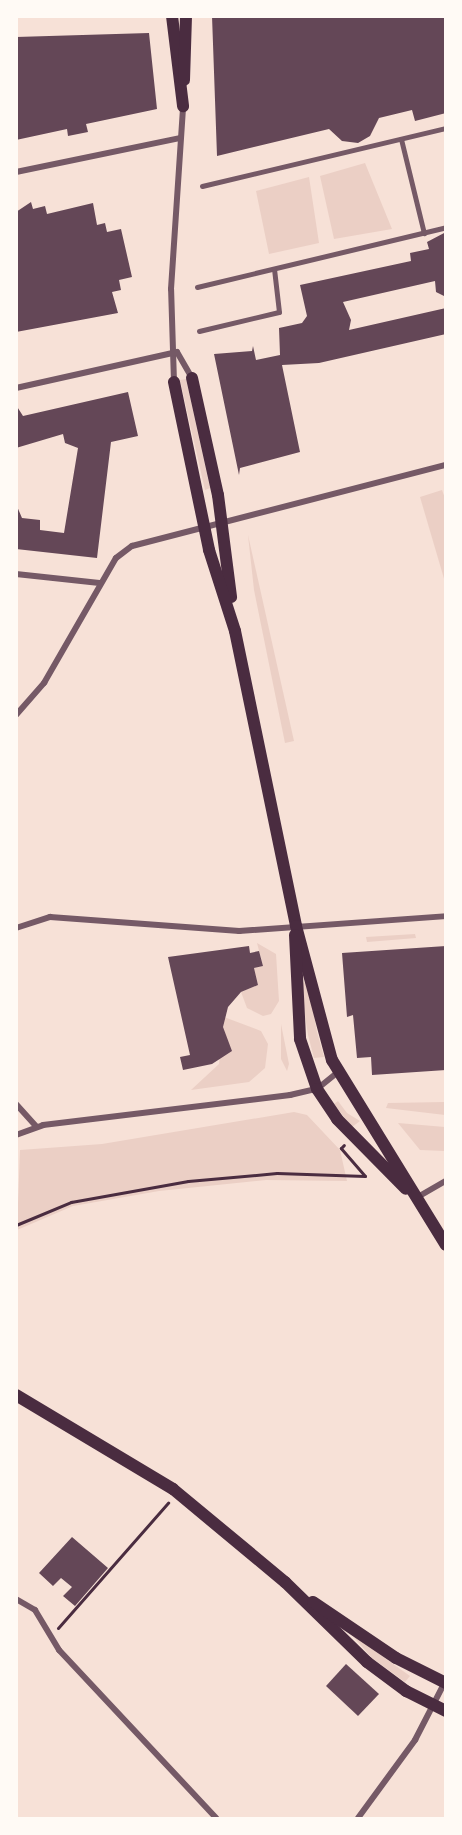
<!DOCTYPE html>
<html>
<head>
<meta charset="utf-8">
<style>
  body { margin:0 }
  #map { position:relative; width:462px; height:1835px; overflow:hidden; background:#f7e1d7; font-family:"Libre Baskerville",serif }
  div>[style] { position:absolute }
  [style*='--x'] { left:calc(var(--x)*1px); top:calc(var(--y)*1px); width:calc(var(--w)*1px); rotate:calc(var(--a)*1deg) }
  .green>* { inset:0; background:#ebcfc5 }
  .building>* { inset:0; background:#644757 }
  .path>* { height:3px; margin:-1.5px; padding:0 1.5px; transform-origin:1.5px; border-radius:1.5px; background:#4a2c40 }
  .pedestrian>* { height:5px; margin:-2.5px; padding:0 2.5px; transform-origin:2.5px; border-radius:2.5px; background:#755966 }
  .minor>* { height:6px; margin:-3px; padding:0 3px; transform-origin:3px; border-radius:3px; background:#755966 }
  .secondary>* { height:12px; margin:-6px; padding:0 6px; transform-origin:6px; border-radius:6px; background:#4a2c40 }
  span { translate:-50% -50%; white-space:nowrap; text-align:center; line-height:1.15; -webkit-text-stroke:4.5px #fffaf5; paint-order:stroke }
  .frame { position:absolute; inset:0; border:18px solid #fffaf5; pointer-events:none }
</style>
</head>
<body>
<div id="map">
  <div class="green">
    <div style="clip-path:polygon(365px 163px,392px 229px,334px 239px,320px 176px)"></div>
    <div style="clip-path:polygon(309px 177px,319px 243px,269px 254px,256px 191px)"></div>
    <div style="clip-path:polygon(186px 379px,210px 488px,205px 490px,180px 380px)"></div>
    <div style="clip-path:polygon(442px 490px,446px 501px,445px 582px,420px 497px)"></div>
    <div style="clip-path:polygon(248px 535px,294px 741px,285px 743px,254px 590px)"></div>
    <div style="clip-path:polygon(415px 934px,416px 938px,367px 942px,366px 937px)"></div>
    <div style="clip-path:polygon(257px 943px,276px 954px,279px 1001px,271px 1014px,263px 1016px,247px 1008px,241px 992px,258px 985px,254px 968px,263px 966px)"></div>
    <div style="clip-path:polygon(308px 982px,317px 1032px,324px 1057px,314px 1058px,308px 1035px,300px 983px)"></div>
    <div style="clip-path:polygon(224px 1017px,261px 1031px,268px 1044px,265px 1068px,249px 1082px,191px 1090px,219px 1064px)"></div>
    <div style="clip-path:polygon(281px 1024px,289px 1064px,287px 1071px,281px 1059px)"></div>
    <div style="clip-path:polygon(338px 1101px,347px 1113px,360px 1121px,352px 1127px,334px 1104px)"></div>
    <div style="clip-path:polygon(445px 1102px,445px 1115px,386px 1108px,388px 1103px)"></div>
    <div style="clip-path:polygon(294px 1112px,307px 1115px,340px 1150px,347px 1181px,266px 1180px,159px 1191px,73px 1206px,17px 1230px,20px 1150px,102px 1144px)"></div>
    <div style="clip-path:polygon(398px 1123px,445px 1127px,445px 1151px,420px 1150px)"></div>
    <div style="clip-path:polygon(351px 1634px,410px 1676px,405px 1682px,372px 1658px)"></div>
  </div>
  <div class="building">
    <div style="clip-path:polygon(212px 16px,446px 16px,446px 113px,415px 121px,412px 110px,379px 118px,370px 136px,358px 143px,342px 141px,329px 129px,217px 156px)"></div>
    <div style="clip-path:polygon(149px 33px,157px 109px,86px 124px,88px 132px,68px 136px,67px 129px,16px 140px,16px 37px)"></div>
    <div style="clip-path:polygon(31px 202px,33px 209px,45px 206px,47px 214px,93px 203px,97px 225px,105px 223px,107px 232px,121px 229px,132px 277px,119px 280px,121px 290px,112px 292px,118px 313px,16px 332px,16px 212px)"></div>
    <div style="clip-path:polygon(446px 232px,446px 297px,436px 292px,435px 281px,343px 302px,351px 320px,349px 330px,446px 308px,446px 334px,319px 363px,282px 365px,300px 452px,240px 468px,239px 475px,214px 354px,252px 351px,253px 346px,256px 360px,280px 355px,279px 328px,302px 323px,307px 316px,300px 285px,411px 261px,410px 253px,429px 249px,427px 242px)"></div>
    <div style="clip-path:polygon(128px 392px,138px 436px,111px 442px,97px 558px,16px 549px,16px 504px,22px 518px,40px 520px,40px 530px,64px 533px,78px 448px,65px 443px,63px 434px,16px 448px,16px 405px,23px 416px)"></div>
    <div style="clip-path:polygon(249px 946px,250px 953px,259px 951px,263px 966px,254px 968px,258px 985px,241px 992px,228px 1007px,223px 1027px,232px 1051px,212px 1064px,183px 1070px,180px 1057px,190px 1055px,168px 957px)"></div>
    <div style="clip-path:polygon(446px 946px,446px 1070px,372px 1075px,371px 1057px,357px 1058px,353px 1015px,347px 1017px,342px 953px)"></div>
    <div style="clip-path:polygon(72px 1537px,108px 1568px,75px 1606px,63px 1596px,72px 1587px,61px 1578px,53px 1586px,39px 1573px)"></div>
    <div style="clip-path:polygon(346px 1664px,379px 1694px,358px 1716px,326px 1686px)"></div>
  </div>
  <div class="path">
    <div style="--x:16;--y:1225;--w:60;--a:-22.7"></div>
    <div style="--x:71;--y:1202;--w:119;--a:-10.2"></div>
    <div style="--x:188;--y:1181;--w:89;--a:-5.1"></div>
    <div style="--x:277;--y:1173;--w:88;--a:2"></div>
    <div style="--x:365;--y:1176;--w:37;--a:-131"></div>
    <div style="--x:341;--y:1148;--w:4;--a:-45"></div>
    <div style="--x:58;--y:1628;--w:167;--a:-48.7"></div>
  </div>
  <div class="pedestrian">
    <div style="--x:401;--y:139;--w:97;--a:76.3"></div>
    <div style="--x:202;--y:186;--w:251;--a:-13.4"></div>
    <div style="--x:197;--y:287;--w:256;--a:-13.5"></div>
    <div style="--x:199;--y:331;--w:82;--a:-13.4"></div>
    <div style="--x:279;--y:312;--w:43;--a:-96.6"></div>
  </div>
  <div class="minor">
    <div style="--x:16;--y:172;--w:167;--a:-11.7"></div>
    <div style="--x:177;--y:352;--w:30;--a:60"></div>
    <div style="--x:174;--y:382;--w:93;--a:-91.8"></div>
    <div style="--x:171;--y:289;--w:183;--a:-86.2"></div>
    <div style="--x:16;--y:388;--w:165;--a:-12.6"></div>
    <div style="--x:16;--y:574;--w:84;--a:6.1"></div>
    <div style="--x:16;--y:715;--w:43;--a:-48.8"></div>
    <div style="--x:44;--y:683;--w:144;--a:-60.1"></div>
    <div style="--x:116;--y:558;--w:20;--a:-37"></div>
    <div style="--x:132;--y:546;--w:324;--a:-14.5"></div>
    <div style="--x:16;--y:928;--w:36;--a:-18"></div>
    <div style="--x:50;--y:917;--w:190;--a:4.2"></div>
    <div style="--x:239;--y:931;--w:208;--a:-4.1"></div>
    <div style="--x:16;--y:1104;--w:30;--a:48"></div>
    <div style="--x:16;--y:1135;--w:29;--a:-20"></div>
    <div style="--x:43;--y:1125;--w:249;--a:-6.9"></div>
    <div style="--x:290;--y:1095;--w:28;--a:-13"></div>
    <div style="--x:317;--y:1089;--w:27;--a:-39"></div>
    <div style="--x:416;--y:1198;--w:34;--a:-30"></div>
    <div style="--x:16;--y:1599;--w:22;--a:30"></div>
    <div style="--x:35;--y:1610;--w:47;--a:59"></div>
    <div style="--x:59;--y:1650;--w:230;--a:46.9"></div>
    <div style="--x:358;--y:1818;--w:97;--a:-53.8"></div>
    <div style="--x:415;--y:1740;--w:65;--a:-62.7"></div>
  </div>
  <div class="secondary">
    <div style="--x:172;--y:16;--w:91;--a:83"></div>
    <div style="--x:184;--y:80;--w:64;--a:-88.2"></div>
    <div style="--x:192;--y:378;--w:120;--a:77.5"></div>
    <div style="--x:218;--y:495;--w:103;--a:82.7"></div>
    <div style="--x:174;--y:382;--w:172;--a:78.2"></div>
    <div style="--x:209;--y:550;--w:85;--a:72.2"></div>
    <div style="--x:235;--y:631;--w:301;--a:78.3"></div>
    <div style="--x:296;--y:926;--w:139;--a:75"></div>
    <div style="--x:332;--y:1060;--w:217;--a:58.4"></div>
    <div style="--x:295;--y:935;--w:104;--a:87.2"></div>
    <div style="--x:300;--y:1039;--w:53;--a:71.2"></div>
    <div style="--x:317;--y:1089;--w:36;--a:56"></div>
    <div style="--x:337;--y:1119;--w:98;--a:45.4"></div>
    <div style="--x:16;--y:1395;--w:183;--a:30.9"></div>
    <div style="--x:173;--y:1489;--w:146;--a:39.7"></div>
    <div style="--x:285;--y:1582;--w:115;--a:44.3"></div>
    <div style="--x:367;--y:1662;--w:49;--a:36.6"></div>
    <div style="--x:406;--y:1691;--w:45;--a:26.6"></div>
    <div style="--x:313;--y:1602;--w:100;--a:34"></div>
    <div style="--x:396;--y:1658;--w:56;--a:26.6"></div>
  </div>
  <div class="frame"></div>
</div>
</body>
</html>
